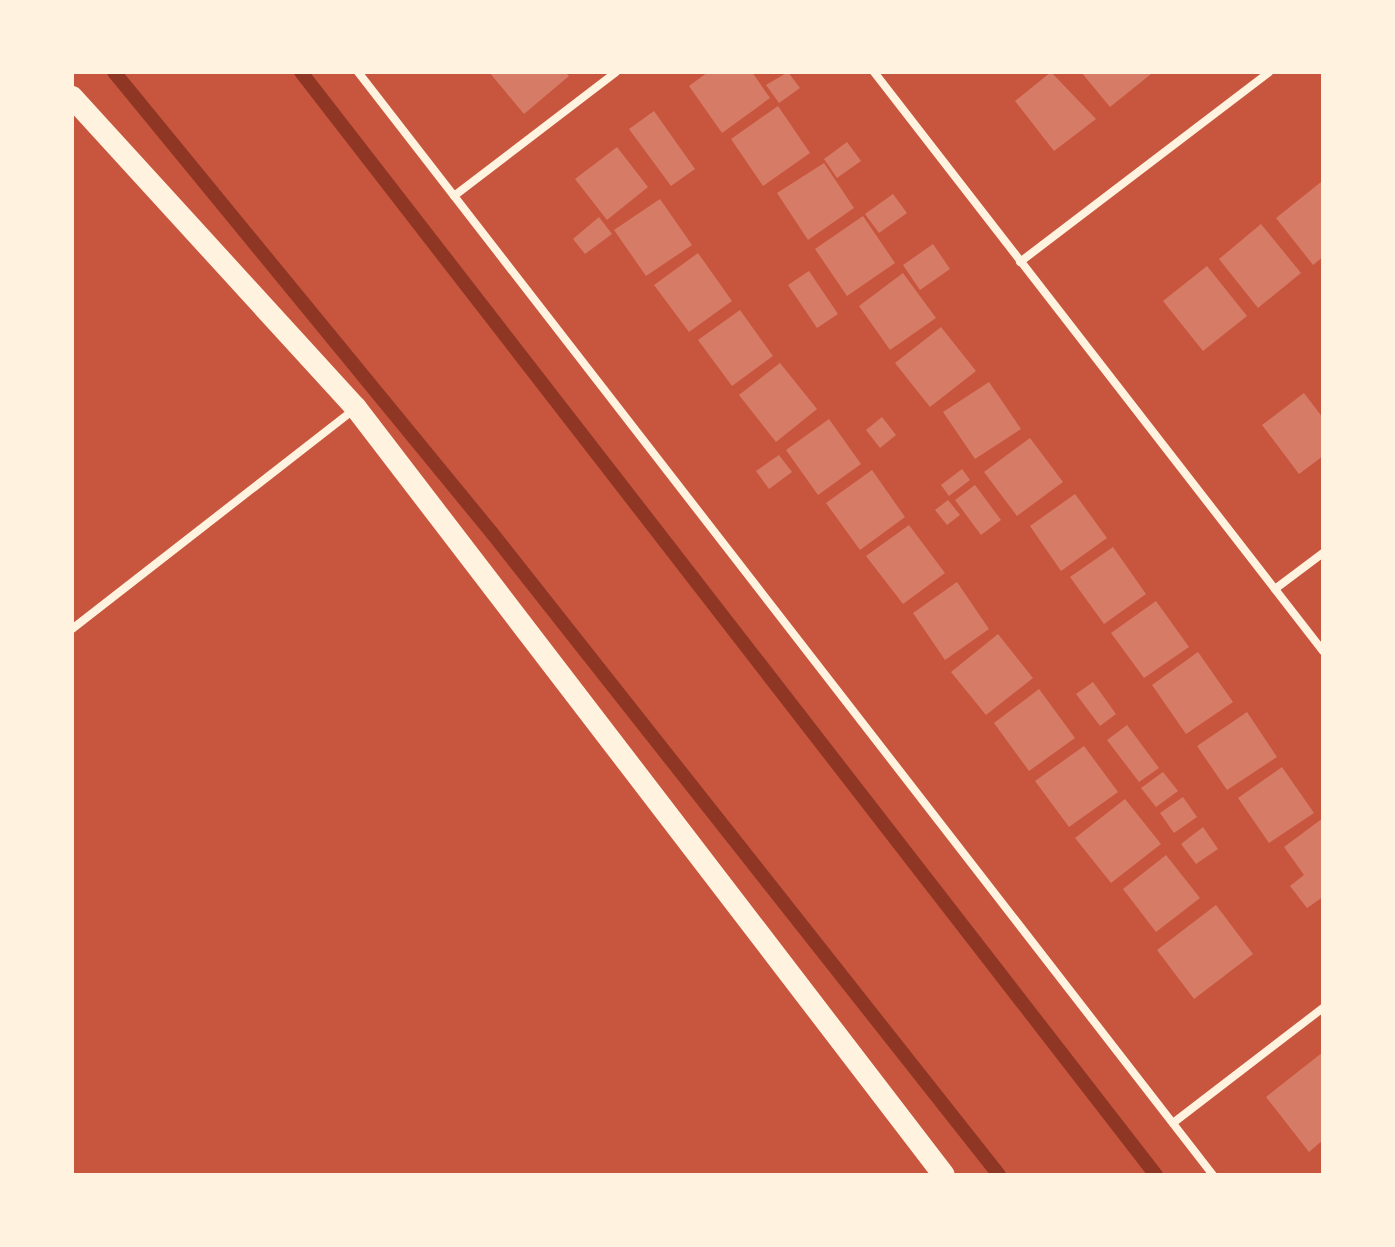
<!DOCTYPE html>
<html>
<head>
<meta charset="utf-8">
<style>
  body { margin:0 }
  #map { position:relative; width:1395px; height:1247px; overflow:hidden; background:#c8553d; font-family:"Roboto Condensed",sans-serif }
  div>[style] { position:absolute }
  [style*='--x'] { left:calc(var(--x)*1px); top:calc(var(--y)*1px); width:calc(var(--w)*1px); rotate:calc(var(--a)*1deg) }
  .stream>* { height:14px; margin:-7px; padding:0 7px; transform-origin:7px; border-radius:7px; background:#8f3625 }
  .building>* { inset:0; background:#d67c66 }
  .minor>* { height:8px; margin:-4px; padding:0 4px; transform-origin:4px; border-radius:4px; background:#fff3e0 }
  .trunk>* { height:22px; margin:-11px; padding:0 11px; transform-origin:11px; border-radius:11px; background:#fff3e0 }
  span { translate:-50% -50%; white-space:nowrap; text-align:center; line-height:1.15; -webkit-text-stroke:6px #fff3e0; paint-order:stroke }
  .frame { position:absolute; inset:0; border:74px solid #fff3e0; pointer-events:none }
</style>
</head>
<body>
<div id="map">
  <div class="stream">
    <div style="--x:114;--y:72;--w:596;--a:50.65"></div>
    <div style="--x:492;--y:533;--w:818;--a:51.7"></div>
    <div style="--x:301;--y:72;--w:1396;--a:52.22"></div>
  </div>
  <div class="building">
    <div style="clip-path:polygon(489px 72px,565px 72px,569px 76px,524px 114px)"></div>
    <div style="clip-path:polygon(708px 72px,752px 72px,770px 98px,722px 133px,689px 86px)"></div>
    <div style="clip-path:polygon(788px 72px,800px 88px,779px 103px,766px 85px)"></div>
    <div style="clip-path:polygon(1051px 72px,1096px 119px,1054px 151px,1015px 101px)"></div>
    <div style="clip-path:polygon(1081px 72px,1150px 72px,1151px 74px,1110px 107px)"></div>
    <div style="clip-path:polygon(778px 106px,810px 153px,763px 186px,731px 139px)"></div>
    <div style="clip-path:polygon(654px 111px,695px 169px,671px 186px,629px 129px)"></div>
    <div style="clip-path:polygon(847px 142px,861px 161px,837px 178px,824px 159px)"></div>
    <div style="clip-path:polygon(617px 147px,648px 187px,607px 220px,575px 179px)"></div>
    <div style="clip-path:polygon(824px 163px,854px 208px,808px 240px,777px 193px)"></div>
    <div style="clip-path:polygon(1321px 182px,1323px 257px,1313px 265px,1276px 218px)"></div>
    <div style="clip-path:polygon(893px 194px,907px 213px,879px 233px,865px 214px)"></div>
    <div style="clip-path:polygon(660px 199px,692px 245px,646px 276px,614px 230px)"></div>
    <div style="clip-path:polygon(863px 216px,895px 263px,847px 296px,815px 249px)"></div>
    <div style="clip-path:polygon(599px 217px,612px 234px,585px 254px,573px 239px)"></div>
    <div style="clip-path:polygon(1261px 224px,1301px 273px,1258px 308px,1219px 259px)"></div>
    <div style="clip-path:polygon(933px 244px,950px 269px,920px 290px,903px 265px)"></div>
    <div style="clip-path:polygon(698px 253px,732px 301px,689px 332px,654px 285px)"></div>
    <div style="clip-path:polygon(1207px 266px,1247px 316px,1203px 351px,1163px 301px)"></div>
    <div style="clip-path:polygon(809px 271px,838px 314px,817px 328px,788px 285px)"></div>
    <div style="clip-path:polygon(903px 273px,936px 318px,890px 350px,859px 306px)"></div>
    <div style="clip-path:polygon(740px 310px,773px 356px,732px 386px,698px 340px)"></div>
    <div style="clip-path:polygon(941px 327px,976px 371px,930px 407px,895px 363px)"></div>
    <div style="clip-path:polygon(780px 363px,817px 409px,776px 442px,739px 395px)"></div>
    <div style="clip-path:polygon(989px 382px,1021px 429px,975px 459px,943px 412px)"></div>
    <div style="clip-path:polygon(1304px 393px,1323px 418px,1323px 456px,1299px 474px,1262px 425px)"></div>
    <div style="clip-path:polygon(882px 417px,896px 435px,880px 448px,866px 430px)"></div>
    <div style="clip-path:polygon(829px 419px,861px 464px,818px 495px,786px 450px)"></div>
    <div style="clip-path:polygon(1030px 438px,1063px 482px,1017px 516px,984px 472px)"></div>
    <div style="clip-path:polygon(779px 455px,792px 472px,769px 489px,756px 471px)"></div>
    <div style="clip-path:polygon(962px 469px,970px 480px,949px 496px,941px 485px)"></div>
    <div style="clip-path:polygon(872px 470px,905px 517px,860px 550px,826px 503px)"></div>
    <div style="clip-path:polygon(975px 485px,1001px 520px,981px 535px,955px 500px)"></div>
    <div style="clip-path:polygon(1075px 494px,1107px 538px,1061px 571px,1030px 526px)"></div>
    <div style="clip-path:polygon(948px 500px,960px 515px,947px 525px,935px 510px)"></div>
    <div style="clip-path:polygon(909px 525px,945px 573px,903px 604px,866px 556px)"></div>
    <div style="clip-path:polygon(1113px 547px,1146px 594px,1104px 624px,1070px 577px)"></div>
    <div style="clip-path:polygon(957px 582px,989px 629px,945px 660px,913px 613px)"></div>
    <div style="clip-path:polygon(1156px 601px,1189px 647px,1144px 678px,1111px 633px)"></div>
    <div style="clip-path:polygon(998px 634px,1033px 678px,986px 715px,951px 672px)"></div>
    <div style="clip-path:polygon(1198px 652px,1233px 702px,1186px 734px,1152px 685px)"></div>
    <div style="clip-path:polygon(1093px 682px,1116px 714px,1100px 726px,1076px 694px)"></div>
    <div style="clip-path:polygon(1039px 689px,1075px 738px,1029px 771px,994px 723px)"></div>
    <div style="clip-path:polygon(1247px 712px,1277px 757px,1227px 790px,1197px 746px)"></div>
    <div style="clip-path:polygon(1127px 725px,1159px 768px,1139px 782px,1107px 740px)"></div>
    <div style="clip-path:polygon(1084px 746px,1118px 792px,1069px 827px,1035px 781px)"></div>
    <div style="clip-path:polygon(1282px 767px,1314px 813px,1269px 843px,1238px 798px)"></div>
    <div style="clip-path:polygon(1163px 772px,1178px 791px,1156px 807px,1141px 788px)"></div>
    <div style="clip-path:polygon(1183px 797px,1197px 817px,1174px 833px,1160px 813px)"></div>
    <div style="clip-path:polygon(1125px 799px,1161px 844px,1111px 883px,1075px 838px)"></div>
    <div style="clip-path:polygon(1323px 818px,1323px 897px,1307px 908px,1290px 886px,1304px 875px,1284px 847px)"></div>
    <div style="clip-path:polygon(1203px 827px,1218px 849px,1196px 864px,1181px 844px)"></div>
    <div style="clip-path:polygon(1166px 855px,1200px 898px,1156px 932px,1123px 889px)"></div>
    <div style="clip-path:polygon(1216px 905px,1253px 954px,1194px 999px,1157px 950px)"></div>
    <div style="clip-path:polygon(1323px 1052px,1323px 1140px,1309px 1152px,1266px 1097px)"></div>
  </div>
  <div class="minor">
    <div style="--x:358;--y:72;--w:1396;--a:52.22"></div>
    <div style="--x:874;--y:72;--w:733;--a:52.21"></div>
    <div style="--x:454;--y:196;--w:204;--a:-37.4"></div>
    <div style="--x:1020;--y:262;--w:313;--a:-37.3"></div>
    <div style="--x:1275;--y:589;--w:60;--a:-36.9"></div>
    <div style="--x:72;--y:629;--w:358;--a:-37.9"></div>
    <div style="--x:1173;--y:1123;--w:189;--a:-37.5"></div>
  </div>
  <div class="trunk">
    <div style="--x:72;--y:97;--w:421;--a:47.6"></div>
    <div style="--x:356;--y:408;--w:966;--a:52.53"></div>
  </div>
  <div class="frame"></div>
</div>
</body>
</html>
